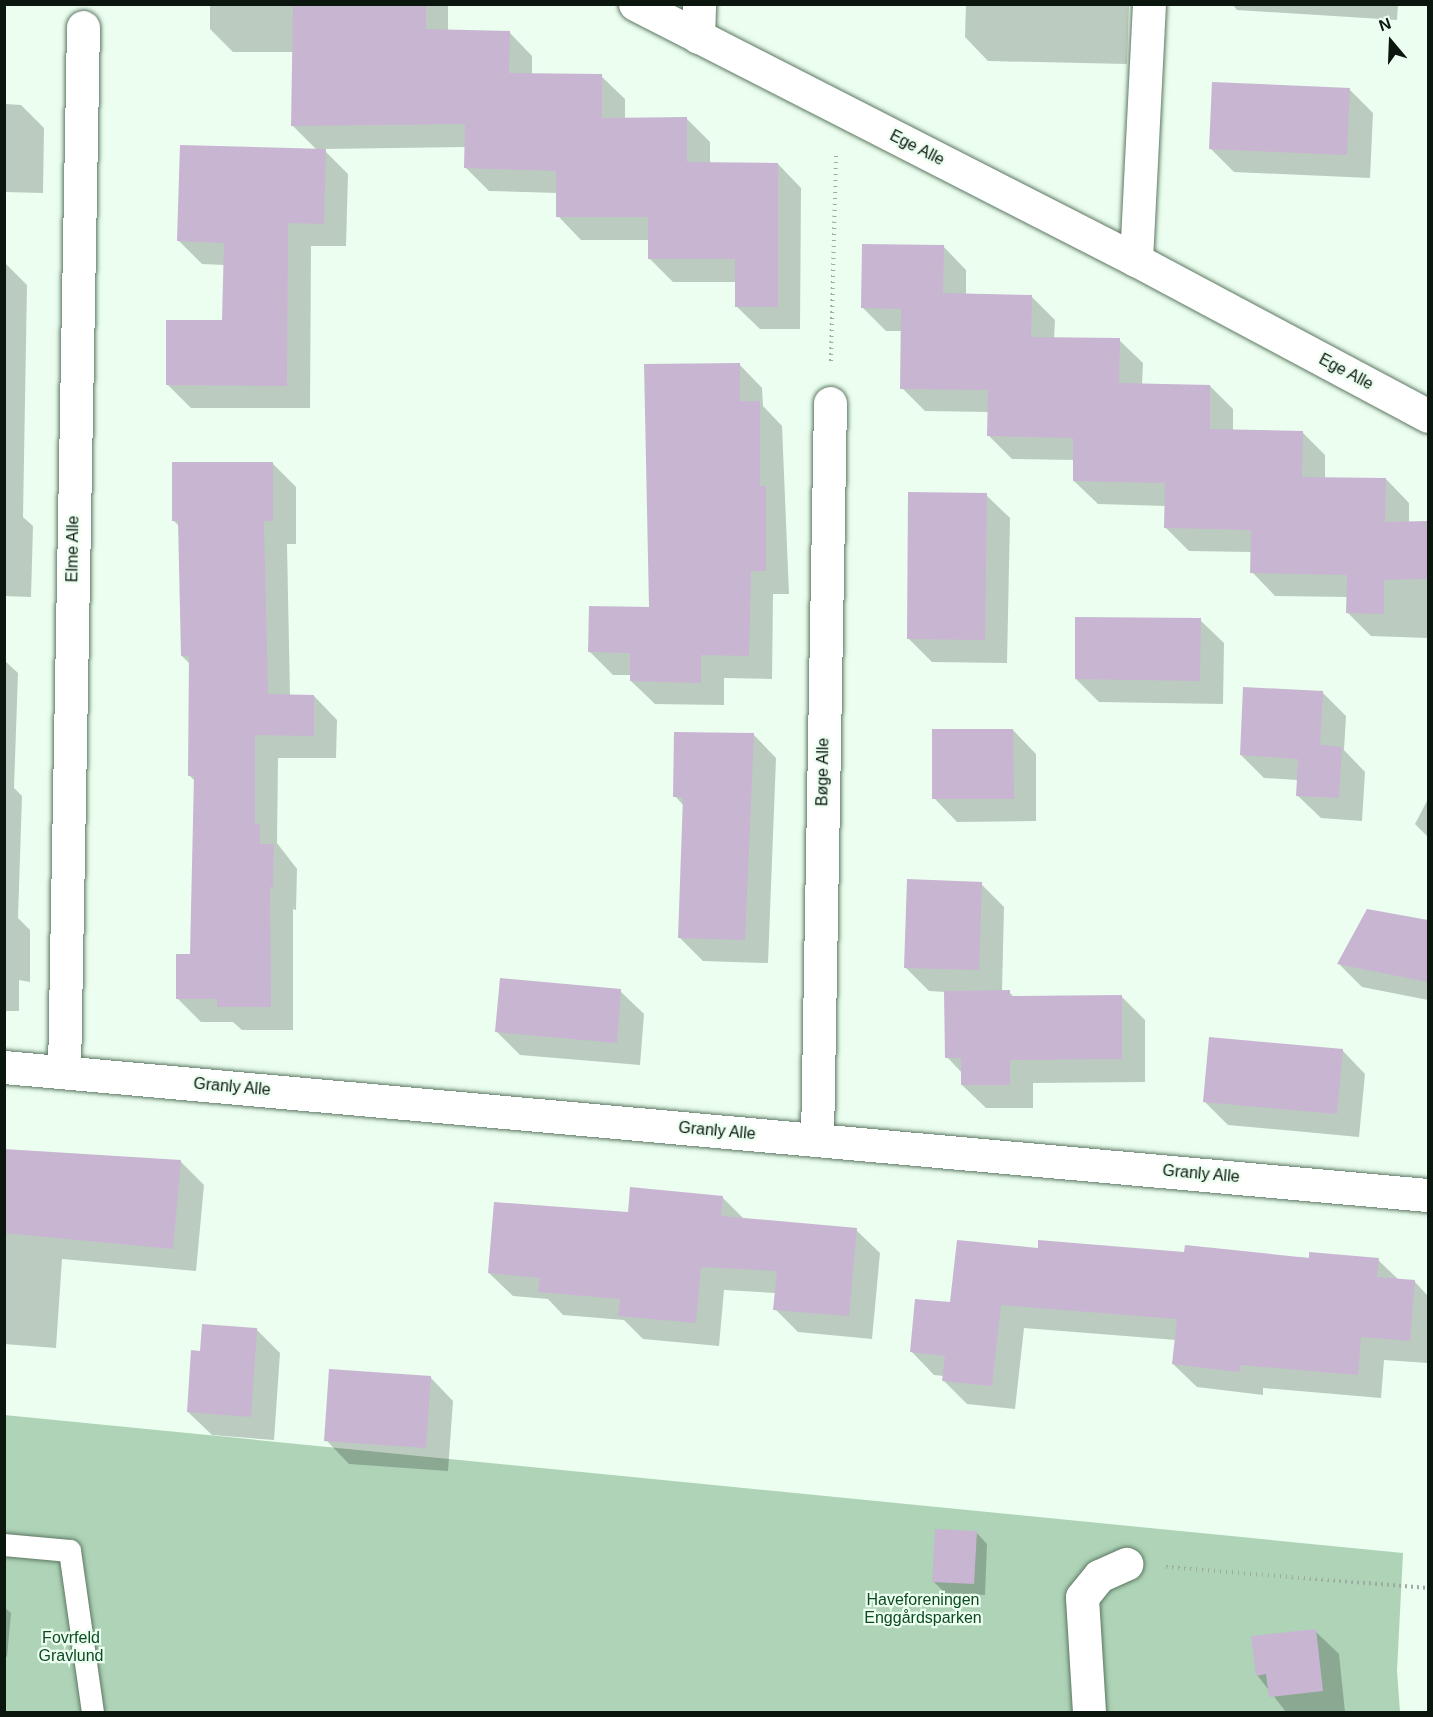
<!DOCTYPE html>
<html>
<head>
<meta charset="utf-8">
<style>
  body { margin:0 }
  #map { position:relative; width:1433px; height:1717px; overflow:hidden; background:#ebfeef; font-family:Helvetica,sans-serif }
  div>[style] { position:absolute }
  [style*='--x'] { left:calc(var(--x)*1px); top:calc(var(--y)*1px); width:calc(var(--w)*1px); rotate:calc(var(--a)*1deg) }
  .green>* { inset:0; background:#aed3b7 }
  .shadow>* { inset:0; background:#0003 }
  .building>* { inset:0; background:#c8b5d2 }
  .path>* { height:4px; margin-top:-2px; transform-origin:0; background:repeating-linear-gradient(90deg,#9dada1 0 1.5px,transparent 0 6px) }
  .roads { filter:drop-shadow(0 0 2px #5c7762) drop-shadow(0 0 2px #5c7762) }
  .service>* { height:22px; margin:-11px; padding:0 11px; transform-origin:11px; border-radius:11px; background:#fff }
  .minor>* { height:33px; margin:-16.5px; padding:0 16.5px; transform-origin:16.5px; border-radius:16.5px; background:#fff }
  span { translate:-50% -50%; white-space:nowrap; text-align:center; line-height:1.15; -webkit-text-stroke:4.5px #ebfeef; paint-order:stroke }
  .street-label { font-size:16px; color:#0b160e }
  .park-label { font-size:16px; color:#0e4925 }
  .frame { position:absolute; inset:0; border:6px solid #0b160e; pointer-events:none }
  .north { position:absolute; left:1361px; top:12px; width:60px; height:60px; -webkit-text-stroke:4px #ebfeef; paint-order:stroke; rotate:341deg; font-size:16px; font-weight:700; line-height:24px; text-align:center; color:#0b160e }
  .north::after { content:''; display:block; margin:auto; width:21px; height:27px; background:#0b160e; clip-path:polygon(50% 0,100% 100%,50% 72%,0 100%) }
</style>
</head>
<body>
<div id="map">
  <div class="green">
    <div style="clip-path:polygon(4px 1415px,1403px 1553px,1397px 1671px,1400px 1712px,5px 1712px)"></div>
  </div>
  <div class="shadow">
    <div style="clip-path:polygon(210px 4px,448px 4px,448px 31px,509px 32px,532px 56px,532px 75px,601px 76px,625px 99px,625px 119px,687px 119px,710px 142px,710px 164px,778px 164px,801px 188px,800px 329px,760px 329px,736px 306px,737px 282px,673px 282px,649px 258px,649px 240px,581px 240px,558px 216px,558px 193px,489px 191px,466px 168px,466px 147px,323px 149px,348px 174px,346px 246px,311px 246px,310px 408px,191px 408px,167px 384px,223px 322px,225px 265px,202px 264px,179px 241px,317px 150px,292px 125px,293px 52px,233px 52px,210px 29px)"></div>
    <div style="clip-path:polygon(966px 4px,1129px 4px,1127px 64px,988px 61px,965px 37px)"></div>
    <div style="clip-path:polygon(1232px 4px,1398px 4px,1397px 20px,1237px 10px)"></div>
    <div style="clip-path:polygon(4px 55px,5px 104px,21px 105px,44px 128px,43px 193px,4px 192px)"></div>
    <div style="clip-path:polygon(1349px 89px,1373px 113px,1370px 178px,1234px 172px,1211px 149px)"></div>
    <div style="clip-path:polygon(943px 246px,966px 270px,966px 295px,1031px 296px,1055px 320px,1054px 339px,1119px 340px,1143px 363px,1142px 385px,1210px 386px,1233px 409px,1233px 431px,1302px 432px,1325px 455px,1325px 478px,1386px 479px,1409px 503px,1409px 523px,1428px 523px,1428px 638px,1371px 636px,1348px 613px,1348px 597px,1275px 596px,1252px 572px,1252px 552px,1189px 551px,1166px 528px,1166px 506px,1098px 504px,1074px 481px,1074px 460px,1012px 459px,989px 436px,989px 412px,925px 411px,902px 388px,903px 331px,886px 331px,862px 307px)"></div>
    <div style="clip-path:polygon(4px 262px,27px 285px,23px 517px,33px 526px,31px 597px,4px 596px)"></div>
    <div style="clip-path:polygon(739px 364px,762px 388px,763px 406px,782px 426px,789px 594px,773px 594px,772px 679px,724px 678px,724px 705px,655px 704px,631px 681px,631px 675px,613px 675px,590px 652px,650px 609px)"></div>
    <div style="clip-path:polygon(273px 464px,296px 487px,296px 544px,287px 544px,290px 696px,314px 696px,337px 720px,336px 758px,278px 758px,277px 843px,297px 869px,296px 910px,293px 909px,293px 1030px,242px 1030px,233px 1022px,201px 1022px,177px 998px,192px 956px,195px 781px,189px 775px,190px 664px,182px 656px,180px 527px,173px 520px)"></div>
    <div style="clip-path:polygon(986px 495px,1010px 518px,1007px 663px,932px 662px,909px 639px)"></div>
    <div style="clip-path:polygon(1200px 620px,1224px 643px,1223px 704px,1099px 702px,1076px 679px)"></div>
    <div style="clip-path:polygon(4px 660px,18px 673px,14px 788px,22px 796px,18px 918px,30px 930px,30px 982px,19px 980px,19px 1011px,4px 1011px)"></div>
    <div style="clip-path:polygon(1323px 693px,1346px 716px,1344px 750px,1365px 772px,1362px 821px,1321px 818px,1297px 795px,1298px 780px,1264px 778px,1241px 755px)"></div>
    <div style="clip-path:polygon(1013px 730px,1036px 754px,1036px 821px,957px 822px,934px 798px)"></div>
    <div style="clip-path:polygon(753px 734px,776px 758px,768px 963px,703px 961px,680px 938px,684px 806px,675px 796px)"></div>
    <div style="clip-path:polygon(1428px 799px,1428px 837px,1415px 824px)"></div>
    <div style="clip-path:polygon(981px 884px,1004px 907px,1002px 992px,1009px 992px,1015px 998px,1122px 997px,1145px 1020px,1145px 1082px,1033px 1083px,1033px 1108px,986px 1108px,962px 1085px,962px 1073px,947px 1057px,946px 992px,929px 991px,906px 968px)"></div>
    <div style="clip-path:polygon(1368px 910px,1428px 922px,1428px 1000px,1362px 987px,1339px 964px)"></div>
    <div style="clip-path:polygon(620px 991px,644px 1014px,640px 1065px,520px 1055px,497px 1032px)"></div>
    <div style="clip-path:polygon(1342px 1050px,1365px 1074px,1359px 1137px,1228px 1125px,1205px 1102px)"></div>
    <div style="clip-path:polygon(4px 1151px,181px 1162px,204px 1185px,196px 1271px,62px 1259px,56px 1348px,4px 1344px)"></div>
    <div style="clip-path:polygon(722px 1197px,745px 1220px,856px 1230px,880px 1253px,872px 1339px,798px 1332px,775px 1309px,776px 1293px,724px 1290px,719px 1346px,643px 1339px,624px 1320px,563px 1315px,548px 1299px,513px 1296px,489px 1273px,629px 1214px)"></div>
    <div style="clip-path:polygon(1039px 1250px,1378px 1260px,1399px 1280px,1415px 1282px,1428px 1296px,1428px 1363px,1384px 1360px,1381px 1398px,1263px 1388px,1263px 1395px,1197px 1387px,1173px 1364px,1176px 1340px,1024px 1328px,1015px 1409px,967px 1404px,944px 1381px,944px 1376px,934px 1375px,911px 1351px,951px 1304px)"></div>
    <div style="clip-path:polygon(256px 1329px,280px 1353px,274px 1440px,212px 1435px,188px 1412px,202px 1352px)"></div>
    <div style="clip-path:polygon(430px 1377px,453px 1401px,448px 1471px,349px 1464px,326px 1440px)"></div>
    <div style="clip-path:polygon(976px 1532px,987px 1544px,985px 1595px,945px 1593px,934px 1582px)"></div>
    <div style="clip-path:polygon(4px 1607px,11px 1613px,7px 1657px,4px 1656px)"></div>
    <div style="clip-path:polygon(1315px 1631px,1339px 1654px,1345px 1712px,1286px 1712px,1257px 1675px)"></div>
  </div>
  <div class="building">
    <div style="clip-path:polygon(293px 4px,426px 4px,426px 29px,510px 31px,509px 73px,602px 74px,602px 118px,687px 117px,687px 162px,778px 163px,778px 307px,735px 307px,735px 259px,648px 259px,648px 217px,556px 217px,556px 171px,464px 168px,465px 124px,291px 126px)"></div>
    <div style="clip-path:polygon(1212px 82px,1350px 88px,1347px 155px,1209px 149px)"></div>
    <div style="clip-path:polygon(180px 145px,326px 149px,324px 224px,288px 223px,287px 386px,166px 385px,166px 320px,222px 320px,224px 243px,177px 241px)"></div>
    <div style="clip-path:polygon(862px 244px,944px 245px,943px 293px,1032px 295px,1031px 337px,1120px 338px,1119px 383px,1210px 385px,1210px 429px,1303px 431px,1302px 477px,1386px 478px,1385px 522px,1428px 521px,1428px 579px,1384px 580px,1384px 614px,1346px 613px,1347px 575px,1250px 573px,1251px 530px,1164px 528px,1165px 483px,1073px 481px,1073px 438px,987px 436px,988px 390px,900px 389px,901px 309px,861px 308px)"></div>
    <div style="clip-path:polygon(740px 363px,740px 401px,760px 401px,760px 486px,766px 486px,766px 571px,751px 571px,749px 656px,701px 655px,701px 683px,630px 681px,630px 653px,588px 652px,589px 606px,649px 607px,644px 364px)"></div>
    <div style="clip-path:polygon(172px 462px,273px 462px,273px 521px,264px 521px,268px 694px,314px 695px,314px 736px,255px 735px,255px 824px,260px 824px,260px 844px,274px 844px,273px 887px,270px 887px,271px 1007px,217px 1007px,217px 999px,176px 999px,176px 954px,190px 954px,194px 776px,188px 776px,189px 656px,181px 656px,178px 521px,172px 521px)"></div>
    <div style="clip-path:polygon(908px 492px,987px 493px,985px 640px,907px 639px)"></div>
    <div style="clip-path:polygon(1075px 617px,1201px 618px,1200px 681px,1075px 679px)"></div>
    <div style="clip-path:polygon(1243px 687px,1323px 691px,1320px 745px,1342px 747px,1339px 798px,1296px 796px,1298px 759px,1240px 755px)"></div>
    <div style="clip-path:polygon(932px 729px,1013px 729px,1014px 799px,932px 799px)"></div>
    <div style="clip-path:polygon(674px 732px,754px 733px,745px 940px,678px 938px,683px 797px,673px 797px)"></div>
    <div style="clip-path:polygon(907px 879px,982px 882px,979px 970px,904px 968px)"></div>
    <div style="clip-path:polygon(1367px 909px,1428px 920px,1428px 982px,1337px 964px)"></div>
    <div style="clip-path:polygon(500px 978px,621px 989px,617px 1043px,495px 1032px)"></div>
    <div style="clip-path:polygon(1010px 990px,1010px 996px,1122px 995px,1122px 1059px,1010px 1060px,1010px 1085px,961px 1085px,961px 1058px,945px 1058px,944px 991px)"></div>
    <div style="clip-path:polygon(1209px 1037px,1343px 1049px,1337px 1114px,1203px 1102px)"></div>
    <div style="clip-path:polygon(4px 1149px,181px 1160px,173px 1249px,4px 1233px)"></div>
    <div style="clip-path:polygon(630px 1187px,723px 1196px,721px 1216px,857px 1228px,849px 1316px,773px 1310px,777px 1271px,701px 1267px,696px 1323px,618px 1316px,620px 1299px,538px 1292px,540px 1278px,488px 1273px,494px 1202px,628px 1212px)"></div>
    <div style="clip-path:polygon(957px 1240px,1038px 1248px,1038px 1240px,1184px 1252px,1185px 1245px,1309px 1258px,1309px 1252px,1379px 1258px,1377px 1277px,1415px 1280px,1410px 1341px,1361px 1337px,1358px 1375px,1240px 1365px,1240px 1372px,1172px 1364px,1177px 1319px,1001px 1305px,992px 1386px,942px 1381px,945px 1356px,910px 1352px,915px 1299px,950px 1302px)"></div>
    <div style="clip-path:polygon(202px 1324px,257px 1328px,251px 1417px,187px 1412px,191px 1350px,200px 1351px)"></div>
    <div style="clip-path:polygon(329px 1369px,431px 1376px,426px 1448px,324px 1441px)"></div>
    <div style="clip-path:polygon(935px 1529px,977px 1531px,974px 1584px,932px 1582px)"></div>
    <div style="clip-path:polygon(1316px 1629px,1323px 1691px,1269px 1697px,1266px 1674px,1256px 1676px,1251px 1636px)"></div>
  </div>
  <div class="path">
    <div style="--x:831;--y:361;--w:206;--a:-88.6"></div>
    <div style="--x:1166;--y:1567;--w:263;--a:4.6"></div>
  </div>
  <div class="roads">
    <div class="service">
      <div style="--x:4;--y:1545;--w:66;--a:5.2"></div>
      <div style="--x:70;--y:1551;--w:163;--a:81.9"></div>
    </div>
    <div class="minor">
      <div style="--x:635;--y:4;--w:563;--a:27.07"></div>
      <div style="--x:1136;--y:260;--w:331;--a:28.1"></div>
      <div style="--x:698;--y:37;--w:33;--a:-88"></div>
      <div style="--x:1136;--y:260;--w:256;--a:-87.1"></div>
      <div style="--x:4;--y:1067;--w:1430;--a:5.14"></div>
      <div style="--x:64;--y:1072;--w:1045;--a:-88.96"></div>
      <div style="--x:817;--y:1140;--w:737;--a:-88.99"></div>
      <div style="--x:1089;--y:1712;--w:115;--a:-93.5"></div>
      <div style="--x:1082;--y:1597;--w:27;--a:-51"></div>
      <div style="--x:1099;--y:1576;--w:30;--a:-24"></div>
    </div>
  </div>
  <div class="street-label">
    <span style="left:917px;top:148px;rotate:27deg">Ege Alle</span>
    <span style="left:1346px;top:372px;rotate:28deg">Ege Alle</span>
    <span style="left:73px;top:549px;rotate:-89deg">Elme Alle</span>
    <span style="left:823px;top:772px;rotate:-89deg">Bøge Alle</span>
    <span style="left:232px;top:1087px;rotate:5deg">Granly Alle</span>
    <span style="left:717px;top:1131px;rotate:5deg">Granly Alle</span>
    <span style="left:1201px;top:1174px;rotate:5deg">Granly Alle</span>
  </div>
  <div class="park-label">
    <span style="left:923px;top:1609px">Haveforeningen<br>Enggårdsparken</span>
    <span style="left:71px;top:1647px">Fovrfeld<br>Gravlund</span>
  </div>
  <div class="frame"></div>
  <div class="north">N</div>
</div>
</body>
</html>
